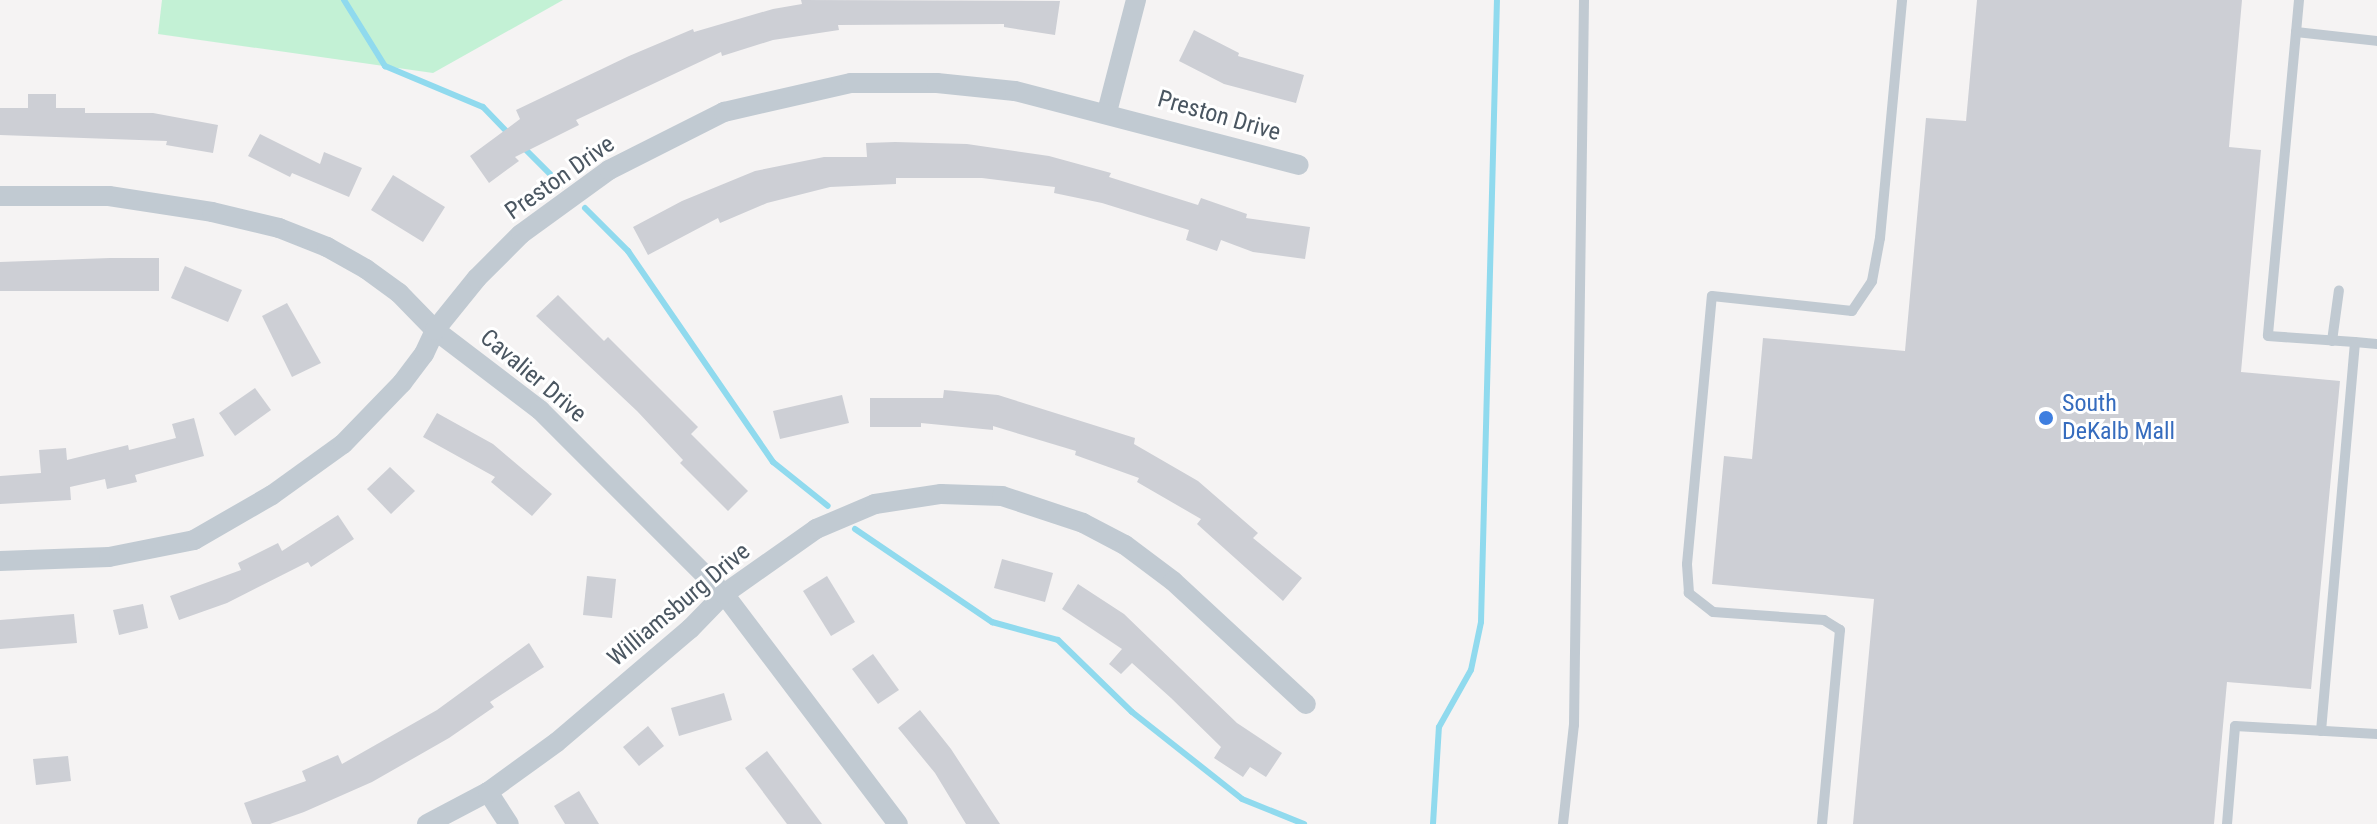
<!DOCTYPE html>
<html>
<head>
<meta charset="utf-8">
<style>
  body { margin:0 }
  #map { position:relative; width:2377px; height:824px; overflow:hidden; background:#f5f3f3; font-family:"Roboto Condensed",sans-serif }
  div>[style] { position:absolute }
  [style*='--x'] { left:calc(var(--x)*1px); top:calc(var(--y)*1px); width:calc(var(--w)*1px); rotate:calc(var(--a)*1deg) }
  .green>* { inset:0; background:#c3f1d5 }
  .stream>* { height:6px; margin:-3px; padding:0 3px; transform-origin:3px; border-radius:3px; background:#90daee }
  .building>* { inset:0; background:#cdcfd5 }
  .service>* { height:10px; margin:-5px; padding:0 5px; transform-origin:5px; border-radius:5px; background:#c1cad2 }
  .minor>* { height:20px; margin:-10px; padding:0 10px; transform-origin:10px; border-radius:10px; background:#c1cad2 }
  .dots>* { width:22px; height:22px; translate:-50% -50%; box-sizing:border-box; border:4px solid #fff; border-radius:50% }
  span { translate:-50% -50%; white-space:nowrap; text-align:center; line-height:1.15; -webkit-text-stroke:6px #fff; paint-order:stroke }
  .street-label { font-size:24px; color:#4a5661 }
  .shop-label { font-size:24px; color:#366cbe }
  .left { translate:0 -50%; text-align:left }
</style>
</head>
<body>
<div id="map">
  <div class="green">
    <div style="clip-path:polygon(162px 0,563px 0,433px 73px,158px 34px)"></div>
  </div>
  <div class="stream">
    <div style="--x:344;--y:0;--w:78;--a:58.2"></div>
    <div style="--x:385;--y:66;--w:106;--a:22.7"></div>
    <div style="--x:483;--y:107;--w:40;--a:46"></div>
    <div style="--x:522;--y:146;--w:55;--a:45"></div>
    <div style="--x:585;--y:208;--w:61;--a:45"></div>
    <div style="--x:628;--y:251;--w:256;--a:55.5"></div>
    <div style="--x:773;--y:462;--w:70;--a:38.7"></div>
    <div style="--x:855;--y:529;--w:166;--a:34.2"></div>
    <div style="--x:992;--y:622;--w:68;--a:15.3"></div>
    <div style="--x:1058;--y:640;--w:103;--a:44.2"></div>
    <div style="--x:1132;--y:712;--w:140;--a:38.3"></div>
    <div style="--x:1242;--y:799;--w:67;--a:22"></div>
    <div style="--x:1433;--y:824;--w:97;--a:-86.5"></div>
    <div style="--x:1439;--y:727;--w:65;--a:-60.7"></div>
    <div style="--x:1471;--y:670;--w:49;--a:-78.2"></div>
    <div style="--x:1481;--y:622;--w:622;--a:-88.53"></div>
  </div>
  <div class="building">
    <div style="clip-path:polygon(801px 0,1060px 1px,1055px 35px,1004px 27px,1004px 24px,838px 25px,839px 30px,773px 40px,722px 56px,721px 52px,576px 120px,579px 125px,515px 157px,519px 161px,489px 183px,470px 156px,520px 119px,516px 110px,629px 56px,693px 29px,694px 32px,773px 9px,802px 4px)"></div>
    <div style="clip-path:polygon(1977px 0,2242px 0,2229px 147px,2261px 150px,2241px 372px,2340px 381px,2311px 689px,2227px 682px,2214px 824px,1853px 824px,1874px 599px,1712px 584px,1724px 456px,1752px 459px,1763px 338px,1905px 351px,1926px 118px,1966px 121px)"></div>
    <div style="clip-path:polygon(1194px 30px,1239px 53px,1238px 56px,1304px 75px,1296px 103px,1224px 84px,1179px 61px)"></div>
    <div style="clip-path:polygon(28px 94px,56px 94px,56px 108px,85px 108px,85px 113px,153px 113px,218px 125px,213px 153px,166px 145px,167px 141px,0 135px,0 108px,28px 108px)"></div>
    <div style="clip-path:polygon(260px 134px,320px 164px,324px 152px,362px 168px,349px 197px,292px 173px,290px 177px,248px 156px)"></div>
    <div style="clip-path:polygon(895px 142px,967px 144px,1049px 156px,1111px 173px,1109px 177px,1198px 205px,1201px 198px,1247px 214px,1246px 218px,1310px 227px,1305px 259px,1253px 252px,1221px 240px,1217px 251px,1186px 240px,1189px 230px,1102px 203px,1054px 193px,1055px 187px,982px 178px,896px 178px,896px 184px,830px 187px,767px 203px,720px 223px,718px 218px,648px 255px,633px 227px,682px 201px,755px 171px,824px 157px,867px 157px,866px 143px)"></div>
    <div style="clip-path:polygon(393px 175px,445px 207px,423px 242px,371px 210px)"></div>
    <div style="clip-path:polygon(110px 258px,159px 258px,159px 291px,0 291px,0 262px)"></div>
    <div style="clip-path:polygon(185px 266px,242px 290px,228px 322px,171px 298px)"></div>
    <div style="clip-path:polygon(558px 295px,604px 341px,608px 337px,698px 427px,691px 434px,748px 491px,728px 511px,680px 463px,683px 460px,637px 411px,536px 316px)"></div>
    <div style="clip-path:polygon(287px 303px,321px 363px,292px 377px,262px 316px)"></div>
    <div style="clip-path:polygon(255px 388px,271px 410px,235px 436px,219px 413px)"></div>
    <div style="clip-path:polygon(944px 390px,998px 395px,1135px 438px,1134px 444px,1198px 481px,1258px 533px,1253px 538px,1302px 578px,1283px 601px,1197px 524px,1201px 519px,1137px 482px,1139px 478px,1075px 455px,1076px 451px,993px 426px,993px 430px,921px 423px,921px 427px,870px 427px,870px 398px,943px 398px)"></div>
    <div style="clip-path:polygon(842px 395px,849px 423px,780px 439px,773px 411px)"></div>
    <div style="clip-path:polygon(437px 413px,493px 444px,552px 494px,532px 516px,491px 482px,495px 477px,423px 437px)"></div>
    <div style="clip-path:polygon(194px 418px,204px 456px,135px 475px,137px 482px,107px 489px,105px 479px,70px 487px,71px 500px,0 504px,0 476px,41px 473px,39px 450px,66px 448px,67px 460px,128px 445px,129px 450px,176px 438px,172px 424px)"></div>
    <div style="clip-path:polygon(390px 467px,415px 491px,391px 514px,367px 489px)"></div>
    <div style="clip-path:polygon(338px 515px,354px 539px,311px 567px,308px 562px,227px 603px,179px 620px,170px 596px,241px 570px,238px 563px,278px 543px,282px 551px)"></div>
    <div style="clip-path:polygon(1002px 559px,1053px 573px,1045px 602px,994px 588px)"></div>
    <div style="clip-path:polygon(587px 576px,616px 579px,612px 618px,583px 615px)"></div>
    <div style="clip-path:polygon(827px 576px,855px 622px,831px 636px,803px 591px)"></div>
    <div style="clip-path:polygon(1078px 584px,1124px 614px,1237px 723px,1282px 753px,1266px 777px,1250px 767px,1243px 777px,1214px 758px,1221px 747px,1171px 698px,1132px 663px,1121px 674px,1109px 664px,1122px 649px,1062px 609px)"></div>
    <div style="clip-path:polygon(143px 604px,148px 628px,119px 635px,113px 610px)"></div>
    <div style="clip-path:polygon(74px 614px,77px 643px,0 649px,0 620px)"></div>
    <div style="clip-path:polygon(529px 643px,544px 667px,490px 702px,494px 707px,449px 738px,372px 782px,304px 812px,270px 824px,252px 824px,244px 803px,306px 781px,302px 771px,338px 755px,342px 764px,437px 710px)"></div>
    <div style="clip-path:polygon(873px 654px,899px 690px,878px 704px,852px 669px)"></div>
    <div style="clip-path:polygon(724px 693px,732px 720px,679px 736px,671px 708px)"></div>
    <div style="clip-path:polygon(920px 710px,951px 749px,1000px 824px,966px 824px,935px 773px,898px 728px)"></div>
    <div style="clip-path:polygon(648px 726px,664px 746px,639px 766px,623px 747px)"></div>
    <div style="clip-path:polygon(767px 751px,795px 788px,822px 824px,787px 824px,745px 768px)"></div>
    <div style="clip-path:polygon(68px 756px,71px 781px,36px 785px,33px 759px)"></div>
    <div style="clip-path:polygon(579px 791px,599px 824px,565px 824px,554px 806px)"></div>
  </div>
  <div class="service">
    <div style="--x:2299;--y:0;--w:337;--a:95.3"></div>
    <div style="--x:2268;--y:336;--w:87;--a:3.9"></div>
    <div style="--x:2296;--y:32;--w:81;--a:6.3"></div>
    <div style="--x:2332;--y:341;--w:51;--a:-82.2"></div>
    <div style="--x:2321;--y:731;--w:390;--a:-85"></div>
    <div style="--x:2355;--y:342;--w:22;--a:5"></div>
    <div style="--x:1563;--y:824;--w:100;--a:-83.7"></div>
    <div style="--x:1574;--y:725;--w:725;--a:-89.21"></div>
    <div style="--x:1822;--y:824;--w:195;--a:-84.7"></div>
    <div style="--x:1840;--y:630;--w:19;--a:-148"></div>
    <div style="--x:1824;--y:620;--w:111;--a:-175.9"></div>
    <div style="--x:1713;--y:612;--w:31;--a:-142"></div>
    <div style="--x:1689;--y:593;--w:29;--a:-94"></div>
    <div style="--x:1687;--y:564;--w:269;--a:-84.7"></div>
    <div style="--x:1712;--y:296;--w:141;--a:6.1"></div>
    <div style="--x:1852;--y:311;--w:36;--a:-56"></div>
    <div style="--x:1872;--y:281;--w:44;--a:-79.5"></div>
    <div style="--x:1880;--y:238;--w:239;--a:-84.7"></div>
    <div style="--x:2227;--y:824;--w:98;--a:-85.3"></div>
    <div style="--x:2235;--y:726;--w:142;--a:3.2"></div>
  </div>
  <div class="minor">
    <div style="--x:1107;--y:112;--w:116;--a:-75.5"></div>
    <div style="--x:0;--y:196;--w:109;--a:0"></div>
    <div style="--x:109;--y:196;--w:104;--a:8.8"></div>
    <div style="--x:212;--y:212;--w:69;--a:13.4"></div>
    <div style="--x:279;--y:228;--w:52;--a:21.6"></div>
    <div style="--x:327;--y:247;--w:45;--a:29.4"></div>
    <div style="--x:366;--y:269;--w:41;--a:36"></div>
    <div style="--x:399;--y:293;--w:52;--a:45.8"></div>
    <div style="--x:435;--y:330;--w:132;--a:37.3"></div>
    <div style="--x:540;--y:410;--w:260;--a:45"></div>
    <div style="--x:724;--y:594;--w:288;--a:52.9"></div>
    <div style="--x:0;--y:561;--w:109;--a:-2.1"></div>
    <div style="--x:109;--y:557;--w:87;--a:-11.3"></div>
    <div style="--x:194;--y:540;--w:90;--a:-30"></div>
    <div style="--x:272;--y:495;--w:87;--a:-35.7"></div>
    <div style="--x:343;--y:444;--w:85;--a:-46"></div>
    <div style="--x:402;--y:383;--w:36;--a:-53"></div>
    <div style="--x:424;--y:354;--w:26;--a:-65"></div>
    <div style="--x:435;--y:330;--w:67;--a:-51.1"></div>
    <div style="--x:477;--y:278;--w:62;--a:-45"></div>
    <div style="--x:521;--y:234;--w:109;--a:-36"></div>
    <div style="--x:609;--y:170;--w:129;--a:-26.8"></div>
    <div style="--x:724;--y:112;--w:130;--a:-12.9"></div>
    <div style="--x:851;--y:83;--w:86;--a:0"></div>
    <div style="--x:937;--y:83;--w:78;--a:5.9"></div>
    <div style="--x:1015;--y:91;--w:293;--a:14.6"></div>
    <div style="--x:488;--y:792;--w:38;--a:57"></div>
    <div style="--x:427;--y:824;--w:69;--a:-27.7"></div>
    <div style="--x:488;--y:792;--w:85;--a:-35.9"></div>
    <div style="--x:557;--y:742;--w:175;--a:-40.4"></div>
    <div style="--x:690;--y:629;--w:49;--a:-45.8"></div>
    <div style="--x:724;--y:594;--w:113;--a:-35.2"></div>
    <div style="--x:816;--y:529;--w:64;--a:-23"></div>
    <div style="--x:875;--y:504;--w:67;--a:-8.6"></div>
    <div style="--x:941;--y:494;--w:61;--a:1.9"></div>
    <div style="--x:1002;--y:496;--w:85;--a:18.4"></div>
    <div style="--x:1083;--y:523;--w:47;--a:27.6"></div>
    <div style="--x:1125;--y:545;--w:60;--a:36.9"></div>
    <div style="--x:1173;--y:581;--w:181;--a:42.8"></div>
  </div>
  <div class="dots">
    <div style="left:2046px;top:418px;background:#3f7fe0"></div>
  </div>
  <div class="street-label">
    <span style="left:1219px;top:116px;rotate:16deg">Preston Drive</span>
    <span style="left:560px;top:178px;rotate:-35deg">Preston Drive</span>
    <span style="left:533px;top:376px;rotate:40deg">Cavalier Drive</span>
    <span style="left:679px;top:605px;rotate:-40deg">Williamsburg Drive</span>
  </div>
  <div class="shop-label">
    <span class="left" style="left:2062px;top:418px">South<br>DeKalb Mall</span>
  </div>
</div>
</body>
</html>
